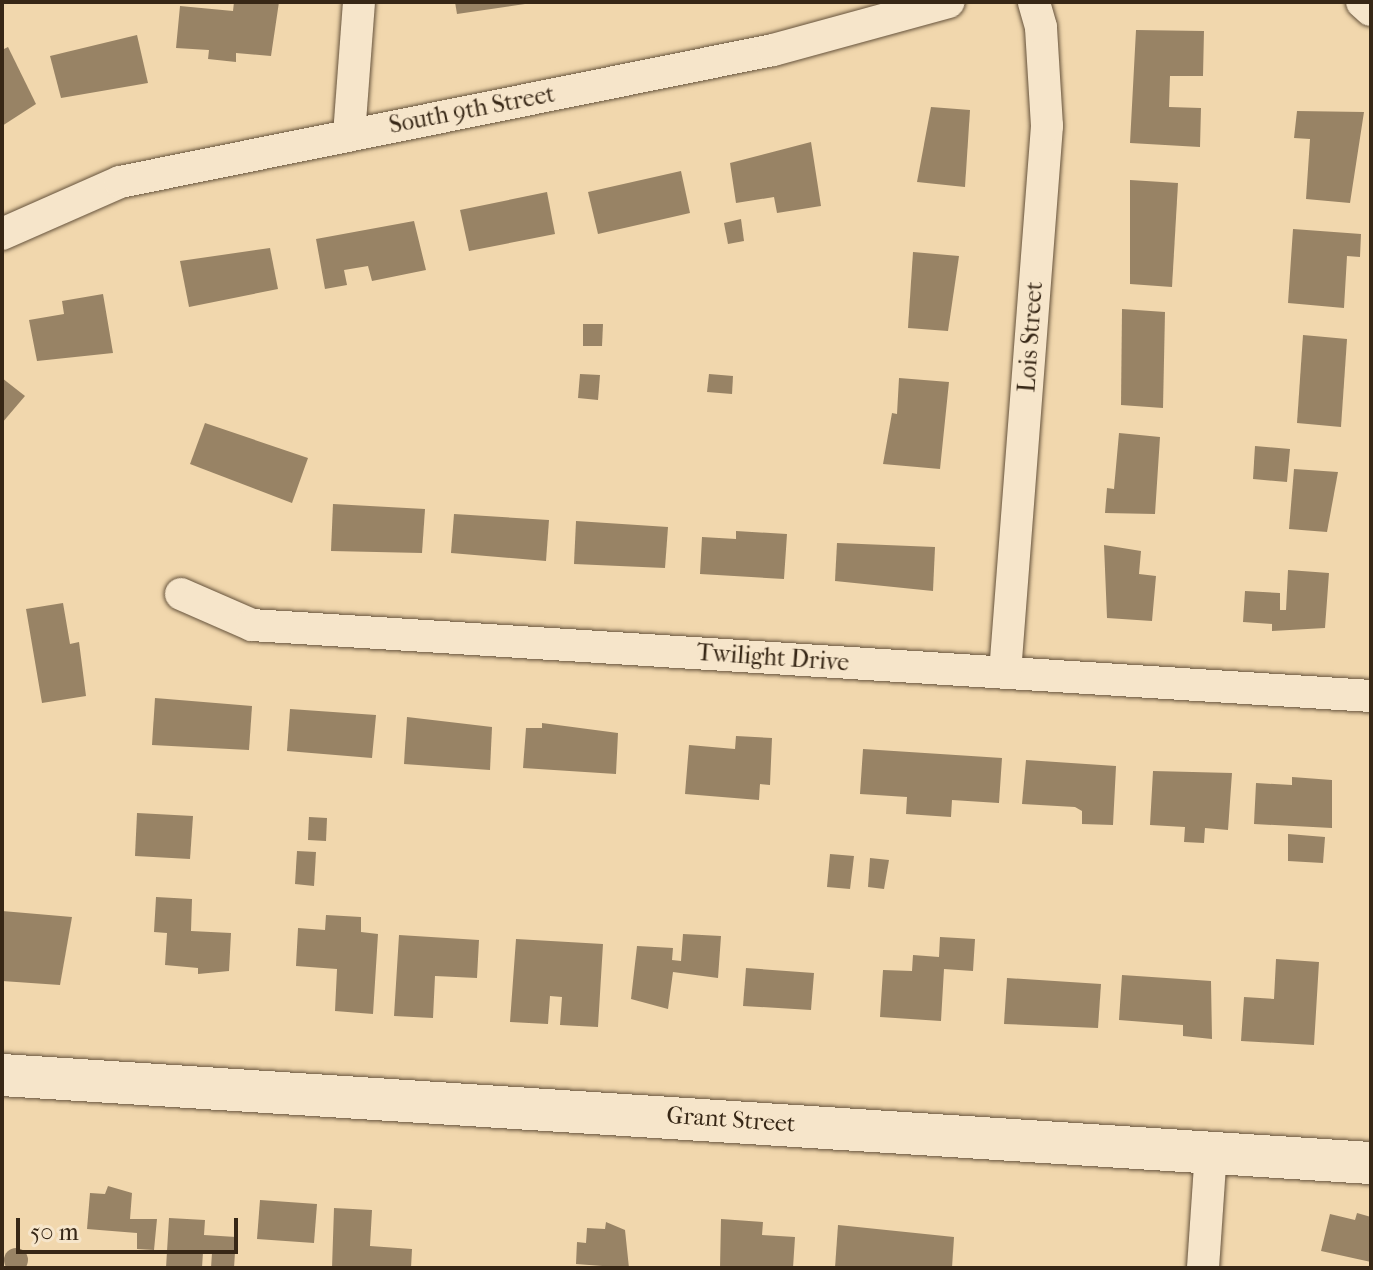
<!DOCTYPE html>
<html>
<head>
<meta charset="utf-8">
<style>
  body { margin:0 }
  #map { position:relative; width:1373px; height:1270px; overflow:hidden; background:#f1d7ad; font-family:"IM FELL French Canon",serif }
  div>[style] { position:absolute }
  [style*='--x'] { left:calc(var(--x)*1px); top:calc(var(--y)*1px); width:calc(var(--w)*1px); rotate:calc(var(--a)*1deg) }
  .building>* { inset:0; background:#988365 }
  .round { border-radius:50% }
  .roads { filter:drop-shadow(0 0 2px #66533c) drop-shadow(0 0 2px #66533c) }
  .minor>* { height:32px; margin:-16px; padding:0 16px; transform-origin:16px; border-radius:16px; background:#f6e5ca }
  .tertiary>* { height:42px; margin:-21px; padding:0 21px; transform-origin:21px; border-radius:21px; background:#f6e5ca }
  span { translate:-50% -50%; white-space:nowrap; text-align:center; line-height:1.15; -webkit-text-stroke:6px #f6e5ca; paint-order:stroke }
  .street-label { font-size:24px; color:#372716 }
  .frame { position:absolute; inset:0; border:4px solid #372716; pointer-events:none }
  .scale { position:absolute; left:16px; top:1218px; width:222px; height:36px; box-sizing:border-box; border:4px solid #372716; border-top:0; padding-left:10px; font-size:24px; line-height:28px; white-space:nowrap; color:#372716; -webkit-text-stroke:6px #f6e5ca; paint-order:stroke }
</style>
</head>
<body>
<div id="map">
  <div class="building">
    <div style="clip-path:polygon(234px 2px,279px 2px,271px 56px,236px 53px,236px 62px,208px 59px,209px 50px,176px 48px,180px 6px,233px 11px)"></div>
    <div style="clip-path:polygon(455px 2px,525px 2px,525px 4px,457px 14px)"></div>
    <div style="clip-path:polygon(1136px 30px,1204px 31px,1203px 76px,1170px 76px,1169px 107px,1201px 108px,1200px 147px,1130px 143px)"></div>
    <div style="clip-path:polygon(137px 35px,148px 83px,61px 98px,50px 56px)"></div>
    <div style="clip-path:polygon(8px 47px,36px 104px,2px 126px,2px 50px)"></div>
    <div style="clip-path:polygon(931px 107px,970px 110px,965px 187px,917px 182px)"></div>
    <div style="clip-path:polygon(1297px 111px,1364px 112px,1350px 203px,1306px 199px,1310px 139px,1294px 138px)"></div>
    <div style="clip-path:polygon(811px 142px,821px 206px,777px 213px,774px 197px,736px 203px,730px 163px)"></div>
    <div style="clip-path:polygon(681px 171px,690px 213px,598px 234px,588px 192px)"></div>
    <div style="clip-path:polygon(1130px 180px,1178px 183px,1172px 287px,1130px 284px)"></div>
    <div style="clip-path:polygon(547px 192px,555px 234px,469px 251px,460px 210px)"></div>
    <div style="clip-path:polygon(741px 219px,744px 241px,728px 244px,724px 223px)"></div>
    <div style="clip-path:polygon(414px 221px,426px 270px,372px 281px,368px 266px,344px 270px,347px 285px,325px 289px,316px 239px)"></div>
    <div style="clip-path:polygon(1293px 229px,1361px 234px,1360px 257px,1347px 256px,1344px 308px,1288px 303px)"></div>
    <div style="clip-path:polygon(270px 248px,278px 289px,189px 307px,180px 261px)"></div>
    <div style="clip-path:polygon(913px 252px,959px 256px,948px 331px,908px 328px)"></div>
    <div style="clip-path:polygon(103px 294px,113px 353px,37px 361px,29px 320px,64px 314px,62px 301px)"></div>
    <div style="clip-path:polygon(1122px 309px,1165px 312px,1163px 408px,1121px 405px)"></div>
    <div style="clip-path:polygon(583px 324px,603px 324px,602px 346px,583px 346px)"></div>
    <div style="clip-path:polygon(1303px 335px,1347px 339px,1341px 427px,1297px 423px)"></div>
    <div style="clip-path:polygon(580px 374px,600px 375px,598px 400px,578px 398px)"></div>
    <div style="clip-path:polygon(709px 374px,733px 376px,732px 394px,707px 392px)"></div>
    <div style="clip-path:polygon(2px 378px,25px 396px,2px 423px)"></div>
    <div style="clip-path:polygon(899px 378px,949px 382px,940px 469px,883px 464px,892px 413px,897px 414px)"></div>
    <div style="clip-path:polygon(205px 423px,308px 458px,292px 503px,190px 464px)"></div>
    <div style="clip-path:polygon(1119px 433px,1160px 437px,1155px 514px,1105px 513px,1107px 488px,1114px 489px)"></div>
    <div style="clip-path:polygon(1255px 446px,1290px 449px,1287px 482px,1253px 479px)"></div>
    <div style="clip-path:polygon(1294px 469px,1338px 472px,1327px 532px,1289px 529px)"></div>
    <div style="clip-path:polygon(333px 504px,425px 509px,422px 553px,331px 551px)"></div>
    <div style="clip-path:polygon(454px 514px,549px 520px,546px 561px,451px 553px)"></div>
    <div style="clip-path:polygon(576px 521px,668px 527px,665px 568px,574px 564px)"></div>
    <div style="clip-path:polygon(736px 531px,787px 534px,784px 579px,700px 574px,702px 537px,736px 539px)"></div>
    <div style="clip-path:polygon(837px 543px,935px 547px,933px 591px,835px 581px)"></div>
    <div style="clip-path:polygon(1104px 545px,1141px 551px,1139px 574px,1156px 576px,1152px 621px,1107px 618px)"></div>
    <div style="clip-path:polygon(1288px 570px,1329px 573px,1325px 628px,1272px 631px,1272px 624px,1243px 622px,1245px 591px,1280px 593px,1280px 610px,1286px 610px)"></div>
    <div style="clip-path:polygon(63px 603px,70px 644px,79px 642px,86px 696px,42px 703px,26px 609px)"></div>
    <div style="clip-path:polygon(155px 698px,252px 706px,249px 750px,152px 745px)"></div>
    <div style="clip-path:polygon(290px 709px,376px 715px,372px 758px,287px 751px)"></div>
    <div style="clip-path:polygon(407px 717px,492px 727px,490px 770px,404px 764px)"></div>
    <div style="clip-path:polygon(542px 723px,618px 733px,616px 774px,523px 768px,526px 728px,542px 728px)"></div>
    <div style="clip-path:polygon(736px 736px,772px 738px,770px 785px,760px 784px,759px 800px,685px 794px,689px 745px,735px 749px)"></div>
    <div style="clip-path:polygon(863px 749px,1002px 758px,999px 803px,952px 800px,951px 817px,906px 814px,907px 797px,860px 794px)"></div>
    <div style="clip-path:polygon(1026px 760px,1116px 766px,1113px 825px,1082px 824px,1082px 811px,1075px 807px,1022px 804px)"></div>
    <div style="clip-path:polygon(1153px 771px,1232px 773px,1228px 830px,1205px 828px,1204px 843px,1184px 842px,1185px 827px,1150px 825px)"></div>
    <div style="clip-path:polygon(1292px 777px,1332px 780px,1332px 828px,1254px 824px,1256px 783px,1292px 785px)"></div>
    <div style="clip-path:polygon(137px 813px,193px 816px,190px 859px,135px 856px)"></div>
    <div style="clip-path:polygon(309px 817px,327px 818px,326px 841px,308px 840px)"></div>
    <div style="clip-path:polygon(1288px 834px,1325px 837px,1323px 863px,1288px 861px)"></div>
    <div style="clip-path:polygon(297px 851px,316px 852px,314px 886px,295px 884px)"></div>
    <div style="clip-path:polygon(830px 854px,854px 856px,850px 889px,827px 887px)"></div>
    <div style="clip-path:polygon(870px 858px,889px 860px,884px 889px,868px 887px)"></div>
    <div style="clip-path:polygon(156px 897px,192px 899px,191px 931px,231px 933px,229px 971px,198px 974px,198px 968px,165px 965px,167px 933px,154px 932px)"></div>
    <div style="clip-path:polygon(2px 911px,72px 917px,60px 985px,2px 981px)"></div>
    <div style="clip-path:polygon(326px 915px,361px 917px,361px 932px,378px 934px,373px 1014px,335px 1011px,337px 969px,296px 966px,298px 928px,325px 930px)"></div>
    <div style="clip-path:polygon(683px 934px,721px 936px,718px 978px,673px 972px,668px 1009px,631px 999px,637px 946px,673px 948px,672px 960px,681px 961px)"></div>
    <div style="clip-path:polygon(399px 935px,479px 940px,477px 978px,435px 976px,433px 1018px,394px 1016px)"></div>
    <div style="clip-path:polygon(940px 937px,975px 939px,973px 971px,944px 969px,941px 1021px,880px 1017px,883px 970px,912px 971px,913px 955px,939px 957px)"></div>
    <div style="clip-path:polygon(516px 939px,603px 944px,598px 1027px,560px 1025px,562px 997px,550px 996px,548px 1024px,510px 1022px)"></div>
    <div style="clip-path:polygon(1276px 959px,1319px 962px,1314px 1045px,1241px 1041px,1244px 997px,1274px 999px)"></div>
    <div style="clip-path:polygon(746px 968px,814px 973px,811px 1010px,743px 1006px)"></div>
    <div style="clip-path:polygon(1122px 975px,1211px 981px,1212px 1039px,1183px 1036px,1183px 1025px,1119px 1020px)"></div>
    <div style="clip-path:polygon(1007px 978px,1101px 984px,1098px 1028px,1004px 1024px)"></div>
    <div style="clip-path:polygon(108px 1186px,132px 1193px,130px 1219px,157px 1219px,154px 1250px,137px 1249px,137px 1233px,87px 1229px,90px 1193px,105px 1194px)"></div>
    <div style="clip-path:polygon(260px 1200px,317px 1204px,314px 1243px,257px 1239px)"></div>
    <div style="clip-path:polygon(334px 1208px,372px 1210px,370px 1246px,412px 1249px,411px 1268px,332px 1268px)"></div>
    <div style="clip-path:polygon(1357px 1213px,1371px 1217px,1371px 1262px,1321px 1251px,1330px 1214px,1355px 1220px)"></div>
    <div style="clip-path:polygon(169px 1218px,205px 1220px,204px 1235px,236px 1237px,234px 1268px,211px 1268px,212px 1253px,203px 1252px,202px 1268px,166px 1268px)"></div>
    <div style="clip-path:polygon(721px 1219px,763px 1222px,762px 1235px,795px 1237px,793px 1268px,720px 1268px)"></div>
    <div style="clip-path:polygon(606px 1222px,625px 1230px,629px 1268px,576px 1264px,577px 1242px,586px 1243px,587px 1228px,605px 1229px)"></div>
    <div style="clip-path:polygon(838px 1225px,954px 1237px,952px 1268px,835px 1268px)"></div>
    <div class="round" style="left:4px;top:1248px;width:24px;height:24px"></div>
  </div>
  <div class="roads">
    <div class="minor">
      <div style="--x:1362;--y:2;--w:12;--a:42"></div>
      <div style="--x:349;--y:135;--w:133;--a:-85.7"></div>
      <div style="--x:2;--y:234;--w:129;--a:-23.8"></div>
      <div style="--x:120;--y:182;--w:666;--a:-11.43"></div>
      <div style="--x:773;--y:50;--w:182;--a:-15.3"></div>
      <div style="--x:181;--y:594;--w:77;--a:23.6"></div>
      <div style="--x:252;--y:625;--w:1121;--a:3.63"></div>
      <div style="--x:1005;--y:673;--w:549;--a:-85.61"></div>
      <div style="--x:1047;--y:126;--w:99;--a:-93.5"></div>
      <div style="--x:1041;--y:27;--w:26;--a:-106"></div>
      <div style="--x:1203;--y:1268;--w:116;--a:-86.1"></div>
    </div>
    <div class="tertiary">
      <div style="--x:2;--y:1075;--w:1372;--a:3.68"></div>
    </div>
  </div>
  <div class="street-label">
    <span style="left:472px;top:110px;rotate:-11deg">South 9th Street</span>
    <span style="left:1031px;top:337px;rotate:-86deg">Lois Street</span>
    <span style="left:773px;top:658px;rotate:4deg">Twilight Drive</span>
    <span style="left:731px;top:1120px;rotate:4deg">Grant Street</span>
  </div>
  <div class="frame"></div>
  <div class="scale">50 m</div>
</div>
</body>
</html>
